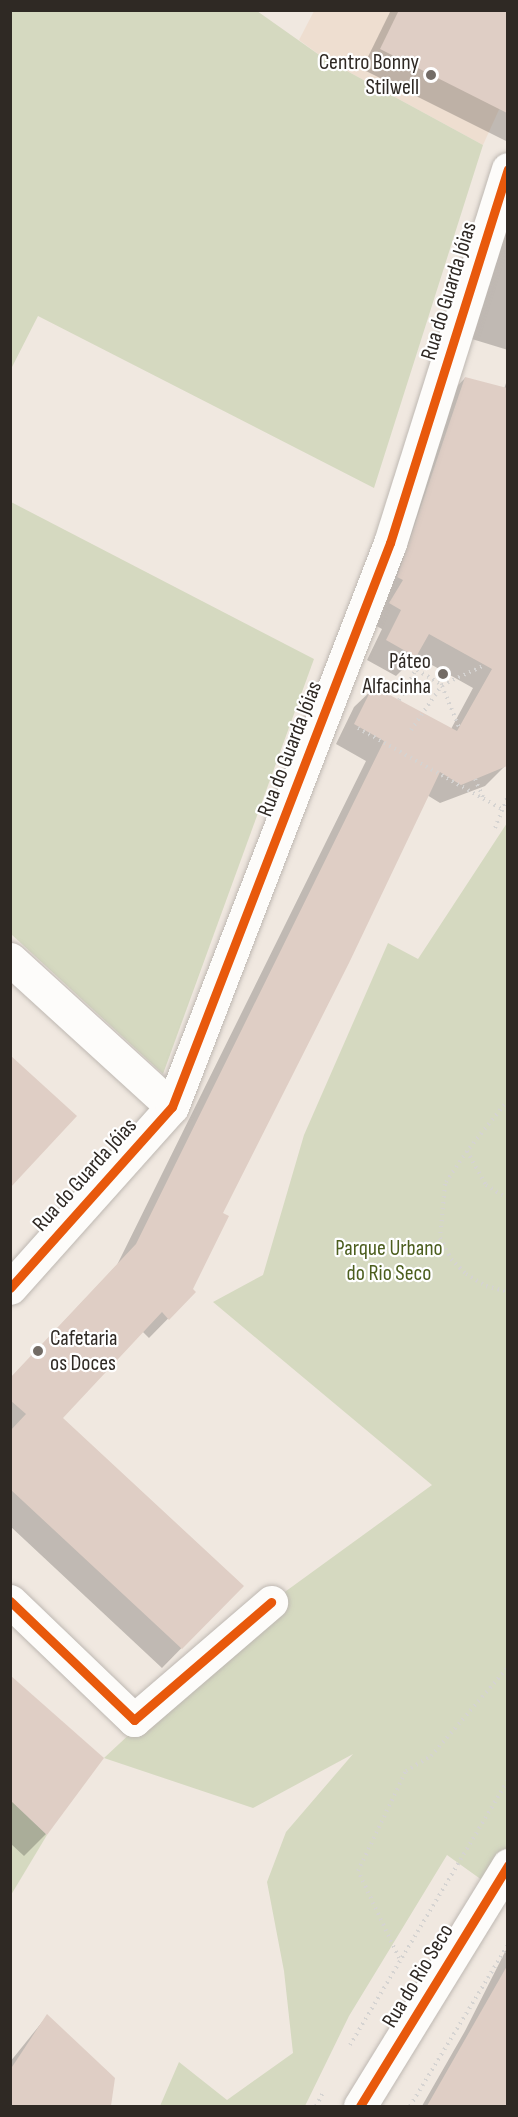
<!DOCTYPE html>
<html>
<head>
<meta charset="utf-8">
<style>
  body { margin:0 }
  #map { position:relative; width:518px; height:2117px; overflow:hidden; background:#f0e8e0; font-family:"Sofia Sans Condensed",sans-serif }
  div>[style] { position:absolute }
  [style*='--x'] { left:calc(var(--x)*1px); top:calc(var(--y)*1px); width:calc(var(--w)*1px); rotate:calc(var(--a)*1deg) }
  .built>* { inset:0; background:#eeded0 }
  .green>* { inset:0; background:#d5d9c0 }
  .shadow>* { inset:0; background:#0003 }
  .building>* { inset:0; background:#dfcec5 }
  .path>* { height:4px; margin-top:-2px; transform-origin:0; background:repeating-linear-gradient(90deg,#d5d3d1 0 1.5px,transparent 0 6px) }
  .roads { filter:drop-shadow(0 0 2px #beb8b2) drop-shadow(0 0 2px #beb8b2) }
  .street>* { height:33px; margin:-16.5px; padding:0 16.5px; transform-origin:16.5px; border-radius:16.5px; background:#fdfcfa }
  .cycleway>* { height:9px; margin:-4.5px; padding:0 4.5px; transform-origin:4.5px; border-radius:4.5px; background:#e8590c }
  .dots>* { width:16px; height:16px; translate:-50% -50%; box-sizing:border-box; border:3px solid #fff; border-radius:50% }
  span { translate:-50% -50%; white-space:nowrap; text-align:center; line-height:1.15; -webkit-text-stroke:4.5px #fff; paint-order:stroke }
  .poi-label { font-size:22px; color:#2f2924 }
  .right { translate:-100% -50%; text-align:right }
  .left { translate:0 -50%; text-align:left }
  .street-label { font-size:22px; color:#2f2924 }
  .park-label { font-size:22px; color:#4c5e1e }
  .frame { position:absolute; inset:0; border:12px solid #2f2924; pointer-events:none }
</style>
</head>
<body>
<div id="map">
  <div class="built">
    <div style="clip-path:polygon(314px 11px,507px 11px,507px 92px,483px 145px,325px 59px,299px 40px)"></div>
  </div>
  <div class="green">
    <div style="clip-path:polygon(11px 10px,257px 11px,325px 59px,483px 145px,374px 488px,38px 316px,11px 369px)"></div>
    <div style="clip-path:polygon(11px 502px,314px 659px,163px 1074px,11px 934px)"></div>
    <div style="clip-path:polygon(507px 823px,507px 1898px,447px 1855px,349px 2016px,305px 2106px,160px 2106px,179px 2062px,227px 2100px,293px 2053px,284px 1971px,267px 1882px,286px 1832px,353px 1754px,253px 1808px,104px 1758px,271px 1602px,432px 1485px,213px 1302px,263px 1275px,304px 1135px,388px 943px,418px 959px)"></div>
    <div style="clip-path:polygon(11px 1800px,47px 1835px,11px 1895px)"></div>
  </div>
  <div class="shadow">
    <div style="clip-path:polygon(391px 10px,508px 10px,508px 142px,362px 69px)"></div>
    <div style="clip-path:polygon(508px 193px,508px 350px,462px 336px)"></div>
    <div style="clip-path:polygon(508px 377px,505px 766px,485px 786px,440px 803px,427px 795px,221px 1213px,192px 1289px,194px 1292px,149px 1338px,142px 1331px,60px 1418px,242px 1586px,162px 1668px,10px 1526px,10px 1379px,117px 1265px,366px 761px,336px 744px,354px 707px,374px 688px,451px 729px,473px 688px,416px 656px,396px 676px,367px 660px,382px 629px,371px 623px,446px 398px,465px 378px,504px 389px)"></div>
    <div style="clip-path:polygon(10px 1676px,46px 1834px,24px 1856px,10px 1843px)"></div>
    <div style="clip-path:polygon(508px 1946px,508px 2106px,422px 2106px,465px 2031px)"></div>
    <div style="clip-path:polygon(47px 2016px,114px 2078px,109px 2106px,10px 2106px,10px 2062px)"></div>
  </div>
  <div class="building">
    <div style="clip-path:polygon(399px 10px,507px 10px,507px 113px,380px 49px)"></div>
    <div style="clip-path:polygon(465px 377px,507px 388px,507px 766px,461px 785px,440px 772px,349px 963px,223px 1213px,229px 1216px,193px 1289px,196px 1292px,169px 1320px,162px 1312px,63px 1418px,244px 1586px,182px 1649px,10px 1489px,10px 1431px,26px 1414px,10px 1400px,10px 1378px,136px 1244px,384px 741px,354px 724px,373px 686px,457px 731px,492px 669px,429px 634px,416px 657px,386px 640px,401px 610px,389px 603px,403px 580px,397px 577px)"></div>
    <div style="clip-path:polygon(10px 1055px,77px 1116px,10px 1188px)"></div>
    <div style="clip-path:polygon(10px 1675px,104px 1758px,47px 1835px,10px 1800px)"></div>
    <div style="clip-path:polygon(507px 1966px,507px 2106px,427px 2106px)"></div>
    <div style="clip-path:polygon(47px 2014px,115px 2078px,111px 2106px,10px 2106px,10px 2070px)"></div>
  </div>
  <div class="path">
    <div style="--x:412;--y:667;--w:35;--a:31"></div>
    <div style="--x:442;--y:685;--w:47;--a:-24.9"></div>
    <div style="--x:442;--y:686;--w:44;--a:67.5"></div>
    <div style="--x:399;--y:700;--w:35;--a:-61"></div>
    <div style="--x:416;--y:669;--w:10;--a:-96"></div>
    <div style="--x:358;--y:728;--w:165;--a:29.4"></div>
    <div style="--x:411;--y:730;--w:55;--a:-55.4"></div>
    <div style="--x:475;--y:779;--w:22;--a:66"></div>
    <div style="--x:495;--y:828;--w:35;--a:-68"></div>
    <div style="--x:508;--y:1100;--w:65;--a:128.8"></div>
    <div style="--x:467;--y:1151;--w:39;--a:61"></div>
    <div style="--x:486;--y:1185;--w:26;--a:32"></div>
    <div style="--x:467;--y:1151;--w:40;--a:124"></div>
    <div style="--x:445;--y:1184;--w:54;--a:95.3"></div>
    <div style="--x:440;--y:1238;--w:24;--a:62"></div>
    <div style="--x:451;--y:1259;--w:21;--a:45"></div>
    <div style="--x:466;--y:1274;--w:23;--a:31"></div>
    <div style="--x:486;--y:1286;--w:23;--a:15"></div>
    <div style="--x:399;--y:1958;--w:96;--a:-115.2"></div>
    <div style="--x:358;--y:1871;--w:111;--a:-64.4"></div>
    <div style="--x:406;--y:1771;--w:29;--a:-31"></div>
    <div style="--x:431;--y:1756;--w:118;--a:-49.1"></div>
    <div style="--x:350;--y:2045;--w:309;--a:-59.2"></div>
    <div style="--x:316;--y:2106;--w:15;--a:-62"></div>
    <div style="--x:410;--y:2106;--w:188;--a:-58.7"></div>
  </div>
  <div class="roads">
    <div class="street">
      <div style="--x:10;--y:959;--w:219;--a:42.4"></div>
      <div style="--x:10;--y:1288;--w:243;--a:-48.2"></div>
      <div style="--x:172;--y:1107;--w:605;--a:-68.87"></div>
      <div style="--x:390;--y:543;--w:392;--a:-72.5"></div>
      <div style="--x:10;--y:1601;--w:172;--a:43.8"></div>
      <div style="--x:134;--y:1720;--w:181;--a:-40.7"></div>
      <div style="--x:360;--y:2106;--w:283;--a:-58.4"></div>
    </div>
  </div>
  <div class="cycleway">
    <div style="--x:10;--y:1288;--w:243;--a:-48.2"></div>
    <div style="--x:172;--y:1107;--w:605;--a:-68.87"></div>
    <div style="--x:390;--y:543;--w:392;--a:-72.5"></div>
    <div style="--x:10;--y:1601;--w:172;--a:43.8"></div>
    <div style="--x:134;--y:1720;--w:181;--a:-40.7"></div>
    <div style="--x:360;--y:2106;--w:283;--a:-58.4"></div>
  </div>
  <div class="dots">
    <div style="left:431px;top:75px;background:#736c66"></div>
    <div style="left:443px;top:674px;background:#736c66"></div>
    <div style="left:38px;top:1351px;background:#736c66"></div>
  </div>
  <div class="poi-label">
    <span class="right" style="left:419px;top:75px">Centro Bonny<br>Stilwell</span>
    <span class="right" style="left:431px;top:674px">Páteo<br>Alfacinha</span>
    <span class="left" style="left:50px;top:1351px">Cafetaria<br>os Doces</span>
  </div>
  <div class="street-label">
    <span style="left:449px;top:291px;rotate:-73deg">Rua do Guarda Jóias</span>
    <span style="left:290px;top:749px;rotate:-69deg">Rua do Guarda Jóias</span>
    <span style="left:85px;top:1175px;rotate:-48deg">Rua do Guarda Jóias</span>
    <span style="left:418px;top:1976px;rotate:-59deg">Rua do Rio Seco</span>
  </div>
  <div class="park-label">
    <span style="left:389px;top:1261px">Parque Urbano<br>do Rio Seco</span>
  </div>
  <div class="frame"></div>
</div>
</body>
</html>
